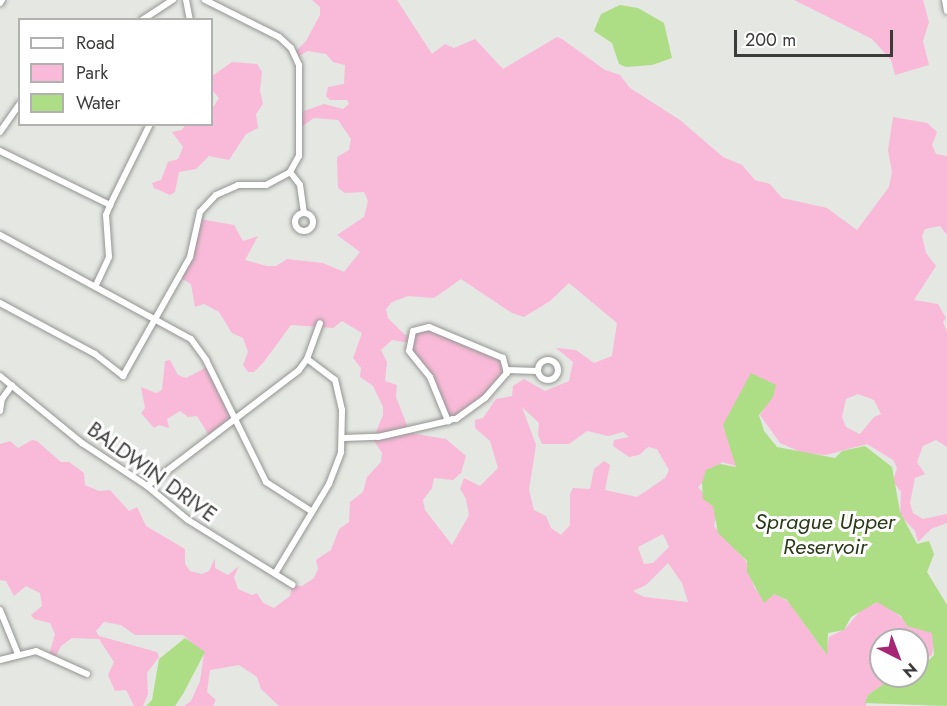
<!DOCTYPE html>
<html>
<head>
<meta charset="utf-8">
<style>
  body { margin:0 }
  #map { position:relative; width:947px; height:706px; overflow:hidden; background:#e5e7e3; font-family:Jost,sans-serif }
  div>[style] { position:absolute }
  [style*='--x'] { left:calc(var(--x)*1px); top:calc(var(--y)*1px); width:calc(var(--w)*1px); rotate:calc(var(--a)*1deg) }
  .green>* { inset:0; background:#f8bad8 }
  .water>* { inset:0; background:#addd84 }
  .roads { filter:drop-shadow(0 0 2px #929591) drop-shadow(0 0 2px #929591) }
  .minor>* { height:6px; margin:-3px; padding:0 3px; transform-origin:3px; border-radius:3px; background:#fff }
  .minor>.ring { margin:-3px; padding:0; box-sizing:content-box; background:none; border:6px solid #fff; border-radius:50% }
  span { translate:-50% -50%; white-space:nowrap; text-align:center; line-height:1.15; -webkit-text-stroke:6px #fff; paint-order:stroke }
  .street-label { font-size:21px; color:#3b3c3a }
  .water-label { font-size:22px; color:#283b17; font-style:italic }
  .legend { position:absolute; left:18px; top:18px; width:195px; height:108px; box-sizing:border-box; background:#fff; border:2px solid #b1b1b0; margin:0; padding:8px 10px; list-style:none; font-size:18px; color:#3b3c3a }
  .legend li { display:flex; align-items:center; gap:12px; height:30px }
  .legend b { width:30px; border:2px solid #b1b1b0 }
  .north { position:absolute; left:869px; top:628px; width:60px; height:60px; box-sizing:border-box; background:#fff; border:2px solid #b1b1b0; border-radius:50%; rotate:138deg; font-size:16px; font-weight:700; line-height:24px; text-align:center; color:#3b3c3a }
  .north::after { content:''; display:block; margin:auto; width:21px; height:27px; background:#a62675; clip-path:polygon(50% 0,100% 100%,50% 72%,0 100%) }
  .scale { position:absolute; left:734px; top:30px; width:159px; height:27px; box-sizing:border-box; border:3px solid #3b3c3a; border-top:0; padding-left:8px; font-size:18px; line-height:21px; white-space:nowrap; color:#3b3c3a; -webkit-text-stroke:4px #fff; paint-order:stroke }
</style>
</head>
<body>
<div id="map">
  <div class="green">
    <div style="clip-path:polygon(evenodd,312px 0,397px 0,432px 54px,445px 44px,454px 48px,475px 39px,503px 69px,557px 37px,562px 39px,605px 70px,620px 75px,630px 88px,680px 120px,723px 157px,742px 165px,755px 180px,770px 184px,782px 198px,827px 208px,857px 230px,889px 187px,892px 172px,888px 150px,893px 117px,927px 123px,937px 132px,932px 145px,936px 154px,947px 156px,947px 235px,940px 226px,925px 229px,922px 236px,926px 253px,936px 266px,914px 300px,938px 304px,946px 318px,943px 322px,947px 332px,947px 447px,936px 440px,923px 446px,917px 462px,925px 474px,915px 478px,910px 503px,913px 513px,923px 519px,947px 514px,947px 523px,931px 529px,918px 542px,915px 531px,900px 515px,901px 492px,893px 481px,897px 468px,893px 460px,867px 444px,826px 455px,805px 454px,780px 443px,760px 415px,773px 392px,754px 378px,743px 389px,723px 427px,733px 436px,736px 466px,722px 462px,698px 487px,718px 509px,714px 526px,746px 561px,754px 587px,763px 599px,775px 594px,789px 602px,826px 654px,829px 637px,845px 629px,867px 603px,873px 605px,880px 599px,911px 626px,927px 627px,935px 635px,932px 655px,917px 663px,917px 640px,881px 640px,881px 676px,896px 676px,868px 695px,866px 706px,279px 706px,261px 689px,257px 677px,239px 665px,210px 670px,207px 692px,216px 700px,213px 706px,184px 706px,191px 701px,200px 681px,204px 654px,183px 635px,135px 635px,121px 625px,104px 622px,96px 631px,99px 636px,157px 652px,159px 657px,147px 673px,148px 694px,143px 706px,134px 706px,126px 690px,115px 691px,108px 675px,114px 662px,99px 639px,72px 638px,61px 646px,55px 658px,49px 655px,55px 634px,50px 623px,34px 619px,31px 615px,42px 606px,40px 593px,26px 586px,14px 596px,6px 581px,0 580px,0 444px,10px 441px,18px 448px,32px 440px,37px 441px,61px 462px,69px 462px,84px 473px,85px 485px,99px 491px,110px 490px,129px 511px,137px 507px,146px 526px,185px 549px,185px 564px,190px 571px,202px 574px,209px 571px,215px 558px,215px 568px,228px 575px,239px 566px,234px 577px,238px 589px,252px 595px,257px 593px,263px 603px,274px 608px,290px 596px,292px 585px,302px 586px,314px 578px,318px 569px,316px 560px,331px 550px,339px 529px,349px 522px,350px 502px,363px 492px,367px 477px,381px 462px,382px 453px,373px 439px,383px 415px,383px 407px,373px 386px,360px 377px,361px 368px,353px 358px,362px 333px,342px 321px,333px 328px,291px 325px,263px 363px,254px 372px,248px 372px,243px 365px,248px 352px,243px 338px,232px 333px,219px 312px,204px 304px,195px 307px,191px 284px,179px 277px,200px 219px,234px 225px,243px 241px,258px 236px,245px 260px,267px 266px,276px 266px,287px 259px,323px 263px,344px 272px,360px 252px,337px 235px,364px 217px,368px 201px,364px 192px,345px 193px,338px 188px,337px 157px,349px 150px,351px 139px,338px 120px,314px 118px,301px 127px,301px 112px,324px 104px,343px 109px,349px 104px,347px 100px,330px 100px,326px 96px,328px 87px,344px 84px,345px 65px,333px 62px,326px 54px,308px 51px,297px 57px,295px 52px,306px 41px,320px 15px,320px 7px,312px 0,461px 279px,512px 313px,524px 317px,550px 301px,569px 283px,617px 323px,612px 356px,594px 363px,576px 350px,556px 348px,573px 362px,569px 381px,545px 391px,524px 379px,513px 386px,512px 396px,496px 399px,483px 418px,475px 420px,475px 428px,490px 441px,498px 468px,480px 486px,464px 478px,460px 489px,466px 499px,469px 515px,452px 545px,425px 510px,423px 500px,432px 488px,434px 478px,453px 480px,461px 473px,466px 456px,446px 439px,410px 433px,396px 397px,397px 385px,385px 381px,387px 362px,381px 350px,392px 340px,410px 343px,414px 359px,430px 376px,445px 419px,462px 413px,502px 380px,505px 369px,497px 356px,436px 331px,425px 329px,414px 336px,405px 335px,388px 318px,386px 309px,392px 302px,408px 296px,434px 298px,461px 279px,312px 0,858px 394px,874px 400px,881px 414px,874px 417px,860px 434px,846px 427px,842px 417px,846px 399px,858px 394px,312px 0,522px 407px,539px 423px,538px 435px,542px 444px,569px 444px,587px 431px,608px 436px,623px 432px,629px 437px,614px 440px,613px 446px,629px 457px,639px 455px,648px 447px,657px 449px,669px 470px,665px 478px,637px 497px,605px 490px,610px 465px,604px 461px,594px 469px,590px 489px,573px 488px,570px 494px,570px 525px,561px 535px,551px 528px,546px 516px,534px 510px,529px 490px,536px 445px,522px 407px,312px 0,663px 534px,669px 547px,653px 563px,644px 564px,638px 547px,663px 534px,312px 0,668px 563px,682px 583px,688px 602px,644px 597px,633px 591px,646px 585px,668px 563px)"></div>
    <div style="clip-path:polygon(794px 0,923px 0,929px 22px,923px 41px,929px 65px,895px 75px,891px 60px,872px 39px)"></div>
    <div style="clip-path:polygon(232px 62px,257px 64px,262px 72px,260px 91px,263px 104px,256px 114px,258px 128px,246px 134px,229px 160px,209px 156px,196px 169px,179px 172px,175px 192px,170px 195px,154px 188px,152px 183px,161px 180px,168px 162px,178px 159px,183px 147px,172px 132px,182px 130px,185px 125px,212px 124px,212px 109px,219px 98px,212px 90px,212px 76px)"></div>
    <div style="clip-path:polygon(170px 360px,178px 375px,186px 378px,209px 366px,235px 419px,210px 437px,197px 416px,188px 417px,180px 411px,167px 419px,169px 428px,159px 425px,154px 428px,141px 413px,145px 408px,141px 387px,156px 393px,162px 390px,165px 361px)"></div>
  </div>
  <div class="water">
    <div style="clip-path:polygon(620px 5px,638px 8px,664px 23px,672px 58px,652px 65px,626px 67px,619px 64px,612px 43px,594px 31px,601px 14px)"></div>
    <div style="clip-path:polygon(751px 373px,776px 385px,773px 397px,759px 415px,764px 431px,777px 447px,835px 458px,842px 451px,865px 446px,892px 467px,900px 512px,917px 544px,929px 541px,934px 554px,927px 572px,947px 605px,947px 706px,865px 703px,868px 695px,895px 676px,917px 676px,917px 663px,925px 664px,934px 655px,932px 633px,907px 626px,901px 616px,877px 602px,851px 617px,844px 630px,828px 633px,827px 655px,787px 600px,774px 594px,764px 603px,747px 572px,747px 561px,718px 533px,713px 506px,703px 499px,702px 483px,706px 470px,720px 464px,736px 467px,723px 425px)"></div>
    <div style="clip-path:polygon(185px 638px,205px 652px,183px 694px,175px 706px,146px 706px,152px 700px,159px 659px)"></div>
  </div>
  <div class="roads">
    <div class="minor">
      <div style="--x:186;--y:0;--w:20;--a:79"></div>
      <div style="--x:945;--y:0;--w:11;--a:80"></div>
      <div style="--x:0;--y:3;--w:4;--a:-56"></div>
      <div style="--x:142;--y:20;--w:37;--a:-33"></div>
      <div style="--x:0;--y:132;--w:35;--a:-55"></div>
      <div style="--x:0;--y:151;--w:123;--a:26.1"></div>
      <div style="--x:290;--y:172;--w:16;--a:52"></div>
      <div style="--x:300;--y:185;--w:27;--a:82"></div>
      <div class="ring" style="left:295px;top:213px;width:12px;height:12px"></div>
      <div style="--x:0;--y:235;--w:217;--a:28.6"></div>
      <div style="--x:191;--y:339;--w:26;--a:54"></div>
      <div style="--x:206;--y:360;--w:136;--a:63.8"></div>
      <div style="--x:266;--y:482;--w:54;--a:32.8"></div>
      <div style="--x:96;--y:285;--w:31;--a:-65"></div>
      <div style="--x:109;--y:257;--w:42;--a:-94.1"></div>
      <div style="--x:106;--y:215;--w:11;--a:-68"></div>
      <div style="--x:110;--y:205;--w:90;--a:-63.7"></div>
      <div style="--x:0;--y:303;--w:108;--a:28.2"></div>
      <div style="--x:95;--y:354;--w:36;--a:38"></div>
      <div style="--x:123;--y:376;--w:137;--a:-60.6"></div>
      <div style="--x:190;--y:257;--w:46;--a:-77.5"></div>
      <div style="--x:200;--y:212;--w:23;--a:-47"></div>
      <div style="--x:216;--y:195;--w:24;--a:-24"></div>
      <div style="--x:238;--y:185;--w:28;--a:0"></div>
      <div style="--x:266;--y:185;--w:27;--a:-28"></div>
      <div style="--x:290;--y:172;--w:18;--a:-61"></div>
      <div style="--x:299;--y:156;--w:91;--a:-90"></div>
      <div style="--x:299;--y:65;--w:19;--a:-115"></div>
      <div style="--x:291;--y:48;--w:16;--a:-137"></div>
      <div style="--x:279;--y:37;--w:83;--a:-153.4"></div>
      <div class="ring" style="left:538px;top:360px;width:14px;height:14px"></div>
      <div style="--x:506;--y:370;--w:32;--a:2"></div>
      <div style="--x:0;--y:376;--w:106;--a:39.3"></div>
      <div style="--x:82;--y:443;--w:78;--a:33.5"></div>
      <div style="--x:147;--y:486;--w:53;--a:39.7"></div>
      <div style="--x:188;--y:520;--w:123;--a:31.8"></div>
      <div style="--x:0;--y:411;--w:12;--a:-81"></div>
      <div style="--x:2;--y:399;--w:17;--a:-54"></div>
      <div style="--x:343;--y:438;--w:35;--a:-2"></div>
      <div style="--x:378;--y:437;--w:9;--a:-13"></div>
      <div style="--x:387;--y:435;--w:63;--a:-12.9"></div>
      <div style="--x:448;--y:421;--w:5;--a:-22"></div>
      <div style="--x:453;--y:419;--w:3;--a:0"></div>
      <div style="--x:456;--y:419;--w:36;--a:-36"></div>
      <div style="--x:485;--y:398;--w:33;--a:-49"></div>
      <div style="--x:507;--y:373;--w:16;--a:-105"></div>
      <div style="--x:503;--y:358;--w:80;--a:-157.3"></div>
      <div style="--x:429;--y:327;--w:16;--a:166"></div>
      <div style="--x:413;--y:331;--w:20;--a:101"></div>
      <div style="--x:409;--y:351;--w:33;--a:51"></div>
      <div style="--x:430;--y:377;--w:48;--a:67.8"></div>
      <div style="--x:147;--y:486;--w:191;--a:-37.3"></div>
      <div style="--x:299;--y:370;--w:14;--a:-54"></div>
      <div style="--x:307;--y:359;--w:38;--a:-70"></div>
      <div style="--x:276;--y:572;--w:103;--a:-58.9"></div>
      <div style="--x:329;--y:484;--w:34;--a:-69"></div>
      <div style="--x:341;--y:452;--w:42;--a:-88.6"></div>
      <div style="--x:342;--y:410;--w:31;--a:-103"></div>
      <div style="--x:335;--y:380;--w:35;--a:-143"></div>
      <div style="--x:0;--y:610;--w:48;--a:67.8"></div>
      <div style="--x:0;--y:660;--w:37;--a:-14"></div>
      <div style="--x:36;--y:651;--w:56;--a:24.3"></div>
    </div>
  </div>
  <div class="street-label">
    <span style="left:152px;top:472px;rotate:36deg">BALDWIN DRIVE</span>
  </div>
  <div class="water-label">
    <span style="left:825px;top:534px">Sprague Upper<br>Reservoir</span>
  </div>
  <ul class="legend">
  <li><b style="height:8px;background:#fff"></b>Road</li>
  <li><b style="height:16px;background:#f8bad8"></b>Park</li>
  <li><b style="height:16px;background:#addd84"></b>Water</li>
  </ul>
  <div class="north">N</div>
  <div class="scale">200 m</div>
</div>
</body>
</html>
